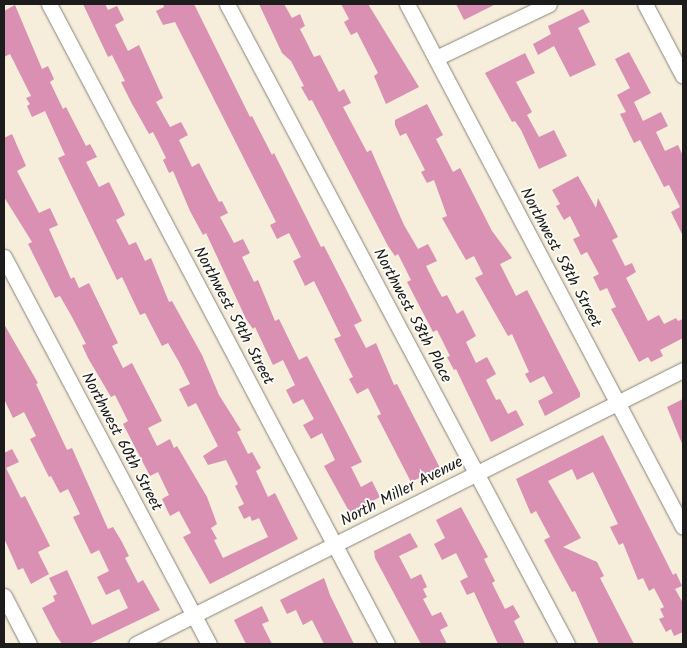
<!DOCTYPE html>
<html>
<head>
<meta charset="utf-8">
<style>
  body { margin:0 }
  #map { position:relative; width:687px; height:648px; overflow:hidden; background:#f6edda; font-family:Kalam,sans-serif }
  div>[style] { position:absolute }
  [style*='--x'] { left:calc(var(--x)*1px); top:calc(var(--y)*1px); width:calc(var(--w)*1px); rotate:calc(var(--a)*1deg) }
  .building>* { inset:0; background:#d990b3 }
  .roads { filter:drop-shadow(0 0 1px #89847b) drop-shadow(0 0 1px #89847b) }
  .street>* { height:15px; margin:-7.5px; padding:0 7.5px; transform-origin:7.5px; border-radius:7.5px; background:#fff }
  span { translate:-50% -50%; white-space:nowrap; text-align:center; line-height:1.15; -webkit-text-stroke:4px #fdfcf7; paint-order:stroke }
  .street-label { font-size:16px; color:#1c1c1c }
  .frame { position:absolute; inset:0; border:5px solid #1c1c1c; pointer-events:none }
</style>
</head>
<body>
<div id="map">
  <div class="building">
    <div style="clip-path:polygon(83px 4px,105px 4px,108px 10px,117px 6px,124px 20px,115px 25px,128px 51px,139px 45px,163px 98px,156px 102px,170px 127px,181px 122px,188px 135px,179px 140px,192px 167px,199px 163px,219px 202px,222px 201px,228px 213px,220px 217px,234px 243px,243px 239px,250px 253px,242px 257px,254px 282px,258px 280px,275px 321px,279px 319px,299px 360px,307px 356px,346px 431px,362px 462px,351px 467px,361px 487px,372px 481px,380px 497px,350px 513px,324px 466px,335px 460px,322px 433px,311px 439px,303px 425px,314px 419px,303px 399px,293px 404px,286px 390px,295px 385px,283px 360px,273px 365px,255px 327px,253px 329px,246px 319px,206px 233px,203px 235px,190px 211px,173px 171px,169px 173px,163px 160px,166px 158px,153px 132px,149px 134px,131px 102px,121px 82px,125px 81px,112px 55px,108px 57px)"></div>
    <div style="clip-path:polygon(163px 4px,194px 4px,250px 117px,252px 116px,272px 155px,274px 153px,321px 247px,324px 246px,345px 287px,362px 321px,354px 325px,366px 348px,376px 343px,394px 385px,397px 384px,440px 468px,411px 482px,377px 416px,381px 414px,368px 388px,357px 394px,349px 379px,353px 377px,334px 339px,341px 336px,314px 281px,305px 286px,293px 261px,301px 257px,289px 233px,277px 239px,270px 225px,276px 222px,175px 22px,163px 25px,156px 11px,164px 7px)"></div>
    <div style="clip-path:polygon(259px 4px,284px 4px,292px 18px,300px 14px,305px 26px,300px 29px,314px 57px,320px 55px,339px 92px,344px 89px,351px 103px,343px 107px,367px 152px,371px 150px,404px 225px,418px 249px,428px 244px,437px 261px,426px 266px,437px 288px,442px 297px,447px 295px,457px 314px,463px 310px,476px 336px,466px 342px,476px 363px,487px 357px,496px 374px,486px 380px,496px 400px,500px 399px,508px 414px,516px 410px,524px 425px,491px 442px,456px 369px,454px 370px,447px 357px,450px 356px,437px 330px,433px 332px,407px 282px,411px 280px,398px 254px,395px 256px,388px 246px,312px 100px,309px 101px,301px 87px,304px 86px,291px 61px,282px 53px)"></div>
    <div style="clip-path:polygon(341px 4px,368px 4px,419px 87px,386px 104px,374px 76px,378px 73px,357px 32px,351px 35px,344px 22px,349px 19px)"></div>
    <div style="clip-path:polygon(456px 4px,496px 4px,464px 20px)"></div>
    <div style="clip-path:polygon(15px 5px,42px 69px,48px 66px,54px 79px,50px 82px,63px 109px,66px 107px,86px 146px,90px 144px,97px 157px,86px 162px,99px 187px,109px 182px,116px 196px,125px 215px,116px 220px,129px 245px,136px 242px,145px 261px,151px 258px,169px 302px,172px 301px,202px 355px,219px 395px,241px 430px,237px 432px,248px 454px,252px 452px,261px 468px,256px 471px,268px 497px,275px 493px,298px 539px,210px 584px,183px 537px,191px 533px,179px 511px,170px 516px,162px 499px,169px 495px,158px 472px,150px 476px,123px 424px,128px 421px,115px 395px,111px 397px,88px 358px,82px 345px,86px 344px,72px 317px,60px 296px,55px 298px,28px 244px,32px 242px,4px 197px,4px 138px,12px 134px,26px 166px,17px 171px,39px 213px,50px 208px,58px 225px,49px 229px,71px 279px,74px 277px,79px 288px,89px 283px,118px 343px,112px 346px,123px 368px,132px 363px,162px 421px,148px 428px,157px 446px,170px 439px,174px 448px,177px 446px,207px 497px,217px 524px,211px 528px,217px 539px,214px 540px,223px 558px,268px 537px,259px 518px,252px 521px,250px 516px,244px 519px,238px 507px,244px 504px,235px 486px,238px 484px,226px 460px,208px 465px,203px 456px,218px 446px,196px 403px,188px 407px,179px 389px,190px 384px,179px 362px,168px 343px,162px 346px,145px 313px,140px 315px,122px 277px,117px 280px,58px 158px,65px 155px,45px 111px,32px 117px,27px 106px,30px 104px,26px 98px,31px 96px,10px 54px,4px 57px,4px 11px)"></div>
    <div style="clip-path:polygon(583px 9px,590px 22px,578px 28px,596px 65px,570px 77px,554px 46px,538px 55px,533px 44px,551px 34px,548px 26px)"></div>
    <div style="clip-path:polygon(629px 52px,651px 93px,634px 102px,643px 121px,661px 112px,668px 126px,656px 132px,665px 151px,678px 145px,683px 156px,683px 236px,671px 212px,680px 207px,669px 185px,664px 187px,640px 140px,634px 143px,620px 114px,626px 112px,617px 95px,630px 88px,615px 59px)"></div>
    <div style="clip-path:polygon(525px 53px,535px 73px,516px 82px,532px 112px,527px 115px,539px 137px,554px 130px,567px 156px,539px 169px,521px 130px,515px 121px,512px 122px,485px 73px)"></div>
    <div style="clip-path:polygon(427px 104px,443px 135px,436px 139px,453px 172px,460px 168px,492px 231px,512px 258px,500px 264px,516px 296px,527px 290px,580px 393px,580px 397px,545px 416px,538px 401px,553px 393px,544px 376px,530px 383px,525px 374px,529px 372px,512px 334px,508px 336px,475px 278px,483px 274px,474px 256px,466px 260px,442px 218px,447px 216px,434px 180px,427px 183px,421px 172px,425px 170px,406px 133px,400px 136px,395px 125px,395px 120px)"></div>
    <div style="clip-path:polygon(578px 176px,596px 208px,598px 198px,618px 237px,612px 240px,625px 266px,632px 263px,636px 272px,626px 278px,648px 321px,659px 315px,664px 324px,676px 318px,678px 321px,683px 319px,683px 338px,660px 350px,663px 356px,651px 362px,648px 357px,639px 362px,611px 309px,616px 307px,607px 288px,600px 291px,593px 277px,599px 274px,587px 252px,581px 255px,573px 239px,580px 236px,570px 216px,564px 220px,556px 206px,560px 204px,552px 190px)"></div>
    <div style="clip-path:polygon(4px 324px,38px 383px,36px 384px,67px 450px,72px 448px,108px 529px,113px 527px,122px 542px,129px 556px,125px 558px,138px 583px,143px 580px,160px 610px,89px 644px,62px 644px,56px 635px,42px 608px,55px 601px,53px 596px,57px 594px,49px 578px,67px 570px,92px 625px,128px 608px,119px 589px,106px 595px,97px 577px,109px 571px,99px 550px,91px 554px,73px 517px,80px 514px,68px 489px,60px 493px,51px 476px,49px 477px,30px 439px,36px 436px,24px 412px,13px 418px,4px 399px)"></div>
    <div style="clip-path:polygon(683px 399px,683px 446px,667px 407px)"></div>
    <div style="clip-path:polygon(603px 435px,673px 575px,676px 573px,682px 586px,675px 589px,683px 603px,683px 632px,674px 636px,671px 629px,666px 632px,659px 619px,664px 617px,660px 609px,664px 607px,654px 588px,649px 591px,643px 578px,638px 580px,623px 543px,619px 545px,610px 527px,618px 524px,593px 472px,577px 480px,572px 469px,548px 481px,581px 538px,563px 547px,597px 562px,604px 576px,600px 578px,634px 644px,599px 644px,575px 591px,572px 592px,544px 540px,550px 537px,536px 511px,531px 514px,516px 479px)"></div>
    <div style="clip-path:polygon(12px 449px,19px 462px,6px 468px,21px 498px,25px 496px,50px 546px,38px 552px,49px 574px,31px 584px,23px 568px,18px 570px,4px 538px,4px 453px)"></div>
    <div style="clip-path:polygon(461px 507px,488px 557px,484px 559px,495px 581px,492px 583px,505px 609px,513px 605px,520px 617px,514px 621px,525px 644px,498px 644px,474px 592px,467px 595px,460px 581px,468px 577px,456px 553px,442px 560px,434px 544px,445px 538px,436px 520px)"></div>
    <div style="clip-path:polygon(410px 533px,418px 547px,399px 556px,411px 579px,421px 574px,427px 587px,423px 589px,427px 597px,423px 599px,432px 616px,441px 612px,448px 626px,440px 630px,447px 644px,421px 644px,375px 558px,374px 551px)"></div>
    <div style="clip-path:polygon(324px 578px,330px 595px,354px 644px,324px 644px,312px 620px,303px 625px,296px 610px,287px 614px,280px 600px)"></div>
    <div style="clip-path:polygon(262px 606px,269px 621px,262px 624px,272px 644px,246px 644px,234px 620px)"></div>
  </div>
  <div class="roads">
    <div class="street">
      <div style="--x:49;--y:4;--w:724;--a:62.16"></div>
      <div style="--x:227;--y:4;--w:725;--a:62.02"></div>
      <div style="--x:407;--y:4;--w:591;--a:62.18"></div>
      <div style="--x:645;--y:4;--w:81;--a:62.2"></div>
      <div style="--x:436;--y:58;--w:125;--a:-25.5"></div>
      <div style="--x:4;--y:257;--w:438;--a:62.1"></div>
      <div style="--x:4;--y:596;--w:54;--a:62.5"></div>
      <div style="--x:136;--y:644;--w:612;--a:-26.61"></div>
    </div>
  </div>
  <div class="street-label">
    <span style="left:560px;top:258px;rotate:62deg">Northwest 58th Street</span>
    <span style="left:233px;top:316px;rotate:62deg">Northwest 59th Street</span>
    <span style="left:412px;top:316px;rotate:62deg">Northwest 58th Place</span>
    <span style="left:121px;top:442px;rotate:62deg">Northwest 60th Street</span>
    <span style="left:402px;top:492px;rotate:-27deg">North Miller Avenue</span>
  </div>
  <div class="frame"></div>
</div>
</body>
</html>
